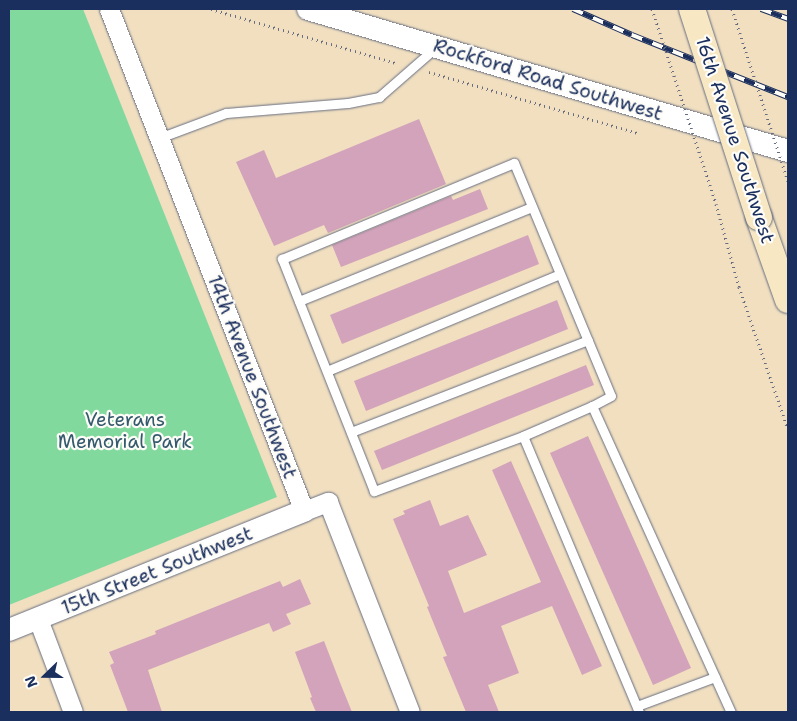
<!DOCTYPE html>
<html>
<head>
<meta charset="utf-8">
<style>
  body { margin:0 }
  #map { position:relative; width:797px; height:721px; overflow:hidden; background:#f1dfc0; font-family:"Shantell Sans",sans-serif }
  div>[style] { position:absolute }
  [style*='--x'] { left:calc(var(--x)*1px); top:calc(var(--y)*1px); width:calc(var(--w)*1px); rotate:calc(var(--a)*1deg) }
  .green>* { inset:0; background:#81d99e }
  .building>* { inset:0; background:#d2a3ba }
  .path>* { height:3px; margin-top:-1.5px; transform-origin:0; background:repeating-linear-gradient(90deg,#666d80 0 1px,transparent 0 5px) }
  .roads { filter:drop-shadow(0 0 1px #666d80) drop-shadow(0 0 1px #666d80) }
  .service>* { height:9px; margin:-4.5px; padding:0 4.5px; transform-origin:4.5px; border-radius:4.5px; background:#fff }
  .minor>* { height:19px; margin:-9.5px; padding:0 9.5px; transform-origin:9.5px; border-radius:9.5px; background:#fff }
  .tertiary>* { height:22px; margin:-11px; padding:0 11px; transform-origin:11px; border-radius:11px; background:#fff }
  .secondary>* { height:26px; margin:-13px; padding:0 13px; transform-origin:13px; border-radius:13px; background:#f8e7c3 }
  .rail>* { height:5.5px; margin-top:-2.75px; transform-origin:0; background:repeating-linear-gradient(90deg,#fdfcf7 0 11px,#1b2f5e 0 22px); box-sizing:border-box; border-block:1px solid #1b2f5e }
  .path-bridge>* { height:3px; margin-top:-1.5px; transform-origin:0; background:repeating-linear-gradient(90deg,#666d80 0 1px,transparent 0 5px) }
  .bridges { filter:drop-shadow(0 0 1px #666d80) drop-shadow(0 0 1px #666d80) }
  .secondary-bridge>* { height:26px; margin:-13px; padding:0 13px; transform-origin:13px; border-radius:13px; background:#f8e7c3 }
  span { translate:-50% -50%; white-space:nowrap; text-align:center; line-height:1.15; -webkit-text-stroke:4.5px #fdfcf7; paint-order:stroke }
  .street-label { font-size:19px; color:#1b2f5e }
  .park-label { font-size:19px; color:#345a6e }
  .frame { position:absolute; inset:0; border:10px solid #1b2f5e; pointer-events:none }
  .north { position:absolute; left:20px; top:651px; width:50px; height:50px; -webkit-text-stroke:4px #fdfcf7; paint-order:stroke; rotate:248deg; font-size:14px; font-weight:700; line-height:20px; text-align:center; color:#1b2f5e }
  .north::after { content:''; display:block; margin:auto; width:18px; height:22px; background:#1b2f5e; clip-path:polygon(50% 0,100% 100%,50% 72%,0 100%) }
</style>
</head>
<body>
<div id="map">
  <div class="green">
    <div style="clip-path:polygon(9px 9px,83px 9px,277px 497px,9px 605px)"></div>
  </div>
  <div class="building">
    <div style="clip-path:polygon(419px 119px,446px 184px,328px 233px,324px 225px,274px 246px,236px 162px,264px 150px,276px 178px)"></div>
    <div style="clip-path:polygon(480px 189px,488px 209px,341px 267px,332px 245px,451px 196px,453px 200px)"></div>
    <div style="clip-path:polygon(528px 235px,539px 264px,342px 344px,330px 315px)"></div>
    <div style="clip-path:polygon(557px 300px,568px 329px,366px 411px,354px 381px)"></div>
    <div style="clip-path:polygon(586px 365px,594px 385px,382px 470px,374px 451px)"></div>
    <div style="clip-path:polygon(588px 436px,691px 668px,653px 685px,550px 453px)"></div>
    <div style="clip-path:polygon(511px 461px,602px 666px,582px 675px,552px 606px,501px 626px,519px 673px,488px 685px,499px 712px,466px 712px,443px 657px,447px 656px,427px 607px,429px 606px,393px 519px,405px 514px,403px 511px,430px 500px,440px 526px,468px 515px,487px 555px,448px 571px,464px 613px,541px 582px,492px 470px)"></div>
    <div style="clip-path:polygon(300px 579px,311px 604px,286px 614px,291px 624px,273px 632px,269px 623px,148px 670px,162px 712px,128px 712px,110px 665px,114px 663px,109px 652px,156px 634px,155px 631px,280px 581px,283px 587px)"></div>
    <div style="clip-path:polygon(324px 641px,341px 685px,352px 712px,316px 712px,310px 698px,312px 697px,295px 652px)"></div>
  </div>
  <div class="path">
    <div style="--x:211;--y:9;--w:193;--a:16.3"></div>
    <div style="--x:429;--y:72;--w:217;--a:16.3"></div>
    <div style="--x:716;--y:204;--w:86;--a:74.5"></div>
    <div style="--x:739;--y:287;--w:150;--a:71"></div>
  </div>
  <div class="roads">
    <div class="service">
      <div style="--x:159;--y:138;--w:72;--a:-20.5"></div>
      <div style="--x:226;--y:113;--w:122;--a:-4.7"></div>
      <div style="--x:348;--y:103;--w:32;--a:-11"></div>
      <div style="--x:379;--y:97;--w:74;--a:-41.2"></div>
      <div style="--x:299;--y:301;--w:251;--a:-22"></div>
      <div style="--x:327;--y:371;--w:252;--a:-22.6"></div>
      <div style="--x:351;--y:432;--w:254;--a:-21.2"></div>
      <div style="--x:523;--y:436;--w:75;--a:-23.5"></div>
      <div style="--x:637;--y:706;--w:83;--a:-20.4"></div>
      <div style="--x:639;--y:712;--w:299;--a:-112.8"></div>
      <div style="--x:523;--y:436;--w:159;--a:159.7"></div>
      <div style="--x:374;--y:491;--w:250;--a:-111.6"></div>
      <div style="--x:282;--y:259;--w:251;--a:-22.5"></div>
      <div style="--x:514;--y:163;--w:252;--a:67.4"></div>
      <div style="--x:611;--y:396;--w:21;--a:152"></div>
      <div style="--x:592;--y:406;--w:336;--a:65.6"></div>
    </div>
    <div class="minor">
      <div style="--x:109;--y:9;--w:539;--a:68.77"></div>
      <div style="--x:304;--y:511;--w:26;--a:-21"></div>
      <div style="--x:328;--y:502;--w:225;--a:68.7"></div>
      <div style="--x:38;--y:619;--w:99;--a:69.4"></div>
    </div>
    <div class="tertiary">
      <div style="--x:308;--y:9;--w:501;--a:16.48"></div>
      <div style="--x:9;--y:630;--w:318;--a:-22"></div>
    </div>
    <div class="secondary">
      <div style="--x:759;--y:218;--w:87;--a:70.5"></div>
    </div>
  </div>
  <div class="rail">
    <div style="--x:573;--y:9;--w:64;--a:23.8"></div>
    <div style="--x:632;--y:35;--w:168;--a:21.7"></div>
    <div style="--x:761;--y:9;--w:29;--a:20"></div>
  </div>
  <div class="path-bridge">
    <div style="--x:652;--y:9;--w:205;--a:71.8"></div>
    <div style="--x:732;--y:9;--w:181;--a:72"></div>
  </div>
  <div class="bridges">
    <div class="secondary-bridge">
      <div style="--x:692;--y:9;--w:219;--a:72.2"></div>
    </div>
  </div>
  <div class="street-label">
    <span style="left:548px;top:80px;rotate:17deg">Rockford Road Southwest</span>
    <span style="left:735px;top:140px;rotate:72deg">16th Avenue Southwest</span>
    <span style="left:252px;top:377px;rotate:69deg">14th Avenue Southwest</span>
    <span style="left:157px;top:571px;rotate:-22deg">15th Street Southwest</span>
  </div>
  <div class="park-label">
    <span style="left:125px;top:431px">Veterans<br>Memorial Park</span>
  </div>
  <div class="frame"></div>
  <div class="north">N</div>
</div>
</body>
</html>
